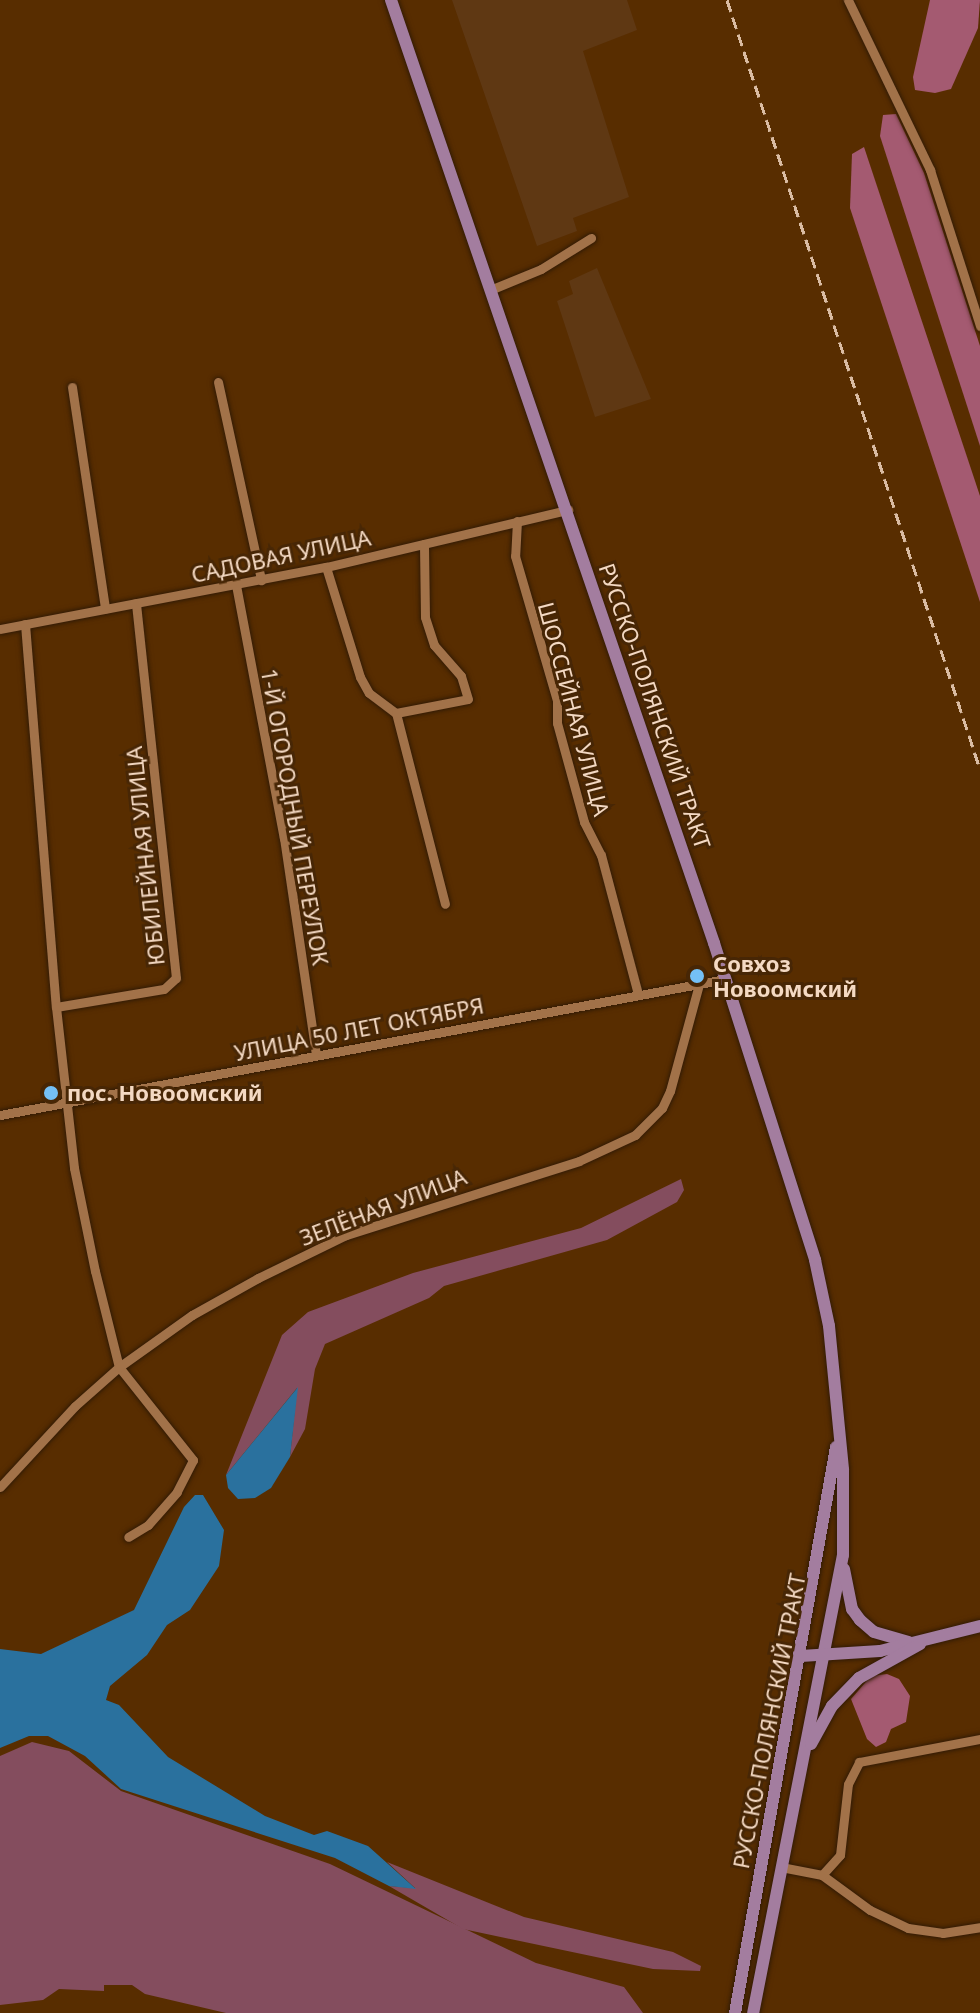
<!DOCTYPE html>
<html>
<head>
<meta charset="utf-8">
<style>
  body { margin:0 }
  #map { position:relative; width:980px; height:2013px; overflow:hidden; background:#582d00; font-family:"Noto Sans",sans-serif }
  div>[style] { position:absolute }
  [style*='--x'] { left:calc(var(--x)*1px); top:calc(var(--y)*1px); width:calc(var(--w)*1px); rotate:calc(var(--a)*1deg) }
  .built>* { inset:0; background:#5f3813 }
  .green>* { inset:0; background:#844d5e }
  .forest>* { inset:0; background:#a45a71 }
  .water>* { inset:0; background:#2a719e }
  .roads { filter:drop-shadow(0 0 2px #321b05) drop-shadow(0 0 2px #321b05) }
  .minor>* { height:9px; margin:-4.5px; padding:0 4.5px; transform-origin:4.5px; border-radius:4.5px; background:#a27249 }
  .major>* { height:12px; margin:-6px; padding:0 6px; transform-origin:6px; border-radius:6px; background:#a37d9f }
  .rail>* { height:3px; margin-top:-1.5px; transform-origin:0; background:repeating-linear-gradient(90deg,#dabca3 0 12px,transparent 0 18px) }
  .dots>* { width:22px; height:22px; translate:-50% -50%; box-sizing:border-box; border:4px solid #472605; border-radius:50% }
  span { translate:-50% -50%; white-space:nowrap; text-align:center; line-height:1.15; -webkit-text-stroke:6px #472605; paint-order:stroke }
  .street-label { font-size:22px; color:#f4d9c3 }
  .poi-label { font-size:22px; color:#f4d9c3; font-weight:700 }
  .left { translate:0 -50%; text-align:left }
</style>
</head>
<body>
<div id="map">
  <div class="built">
    <div style="clip-path:polygon(452px 0,627px 0,637px 30px,583px 51px,629px 197px,573px 218px,577px 231px,537px 246px)"></div>
    <div style="clip-path:polygon(597px 268px,651px 399px,595px 417px,557px 301px,573px 294px,569px 281px)"></div>
  </div>
  <div class="green">
    <div style="clip-path:polygon(681px 1179px,684px 1190px,677px 1202px,607px 1240px,444px 1286px,429px 1298px,325px 1344px,315px 1369px,305px 1429px,290px 1457px,297px 1388px,226px 1475px,282px 1335px,308px 1312px,413px 1273px,581px 1228px)"></div>
    <div style="clip-path:polygon(32px 1742px,69px 1751px,121px 1791px,330px 1864px,536px 1963px,624px 1987px,643px 2013px,226px 2013px,145px 1994px,132px 1985px,104px 1985px,104px 1991px,59px 1989px,43px 2000px,0 2005px,0 1756px)"></div>
    <div style="clip-path:polygon(387px 1862px,524px 1917px,673px 1952px,701px 1966px,700px 1971px,653px 1969px,463px 1929px,389px 1886px,415px 1888px)"></div>
  </div>
  <div class="forest">
    <div style="clip-path:polygon(930px 0,980px 0,978px 28px,951px 89px,935px 93px,915px 90px,913px 77px)"></div>
    <div style="clip-path:polygon(896px 114px,924px 173px,980px 346px,980px 446px,880px 136px,883px 115px)"></div>
    <div style="clip-path:polygon(864px 147px,980px 496px,980px 602px,850px 208px,852px 154px)"></div>
    <div style="clip-path:polygon(887px 1674px,899px 1679px,910px 1696px,906px 1722px,891px 1729px,886px 1742px,876px 1747px,867px 1739px,851px 1699px,871px 1676px)"></div>
  </div>
  <div class="water">
    <div style="clip-path:polygon(298px 1387px,290px 1457px,271px 1488px,255px 1498px,238px 1499px,228px 1488px,226px 1475px)"></div>
    <div style="clip-path:polygon(195px 1495px,203px 1495px,224px 1530px,219px 1566px,190px 1610px,167px 1625px,147px 1655px,110px 1686px,106px 1700px,119px 1705px,168px 1757px,265px 1816px,314px 1835px,327px 1831px,368px 1846px,416px 1889px,389px 1886px,335px 1858px,121px 1789px,85px 1756px,48px 1736px,29px 1736px,0 1748px,0 1649px,41px 1654px,134px 1610px,184px 1507px)"></div>
  </div>
  <div class="roads">
    <div class="minor">
      <div style="--x:848;--y:0;--w:189;--a:64.2"></div>
      <div style="--x:930;--y:170;--w:164;--a:72.2"></div>
      <div style="--x:490;--y:290;--w:55;--a:-22.4"></div>
      <div style="--x:541;--y:269;--w:59;--a:-31.8"></div>
      <div style="--x:218;--y:382;--w:203;--a:77.7"></div>
      <div style="--x:72;--y:387;--w:224;--a:81.5"></div>
      <div style="--x:517;--y:521;--w:35;--a:93"></div>
      <div style="--x:515;--y:556;--w:151;--a:73.8"></div>
      <div style="--x:557;--y:701;--w:22;--a:90"></div>
      <div style="--x:557;--y:723;--w:103;--a:74.7"></div>
      <div style="--x:584;--y:822;--w:37;--a:63"></div>
      <div style="--x:601;--y:855;--w:144;--a:75.1"></div>
      <div style="--x:326;--y:567;--w:115;--a:72.8"></div>
      <div style="--x:360;--y:677;--w:18;--a:61"></div>
      <div style="--x:369;--y:693;--w:34;--a:37"></div>
      <div style="--x:396;--y:713;--w:197;--a:75.6"></div>
      <div style="--x:236;--y:585;--w:258;--a:79.3"></div>
      <div style="--x:284;--y:838;--w:219;--a:81.6"></div>
      <div style="--x:25;--y:624;--w:384;--a:85.4"></div>
      <div style="--x:56;--y:1007;--w:162;--a:83.6"></div>
      <div style="--x:74;--y:1168;--w:105;--a:78.5"></div>
      <div style="--x:95;--y:1271;--w:99;--a:76"></div>
      <div style="--x:119;--y:1367;--w:119;--a:51.5"></div>
      <div style="--x:193;--y:1460;--w:36;--a:117"></div>
      <div style="--x:177;--y:1492;--w:44;--a:131.3"></div>
      <div style="--x:148;--y:1525;--w:23;--a:149"></div>
      <div style="--x:0;--y:629;--w:332;--a:-10.8"></div>
      <div style="--x:326;--y:567;--w:249;--a:-13.3"></div>
      <div style="--x:396;--y:713;--w:73;--a:-11"></div>
      <div style="--x:468;--y:699;--w:24;--a:-107"></div>
      <div style="--x:461;--y:676;--w:41;--a:-131.1"></div>
      <div style="--x:434;--y:645;--w:29;--a:-108"></div>
      <div style="--x:425;--y:617;--w:73;--a:-90.8"></div>
      <div style="--x:56;--y:1007;--w:109;--a:-9.5"></div>
      <div style="--x:164;--y:989;--w:16;--a:-43"></div>
      <div style="--x:176;--y:978;--w:377;--a:-96.1"></div>
      <div style="--x:0;--y:1115;--w:738;--a:-10.62"></div>
      <div style="--x:0;--y:1487;--w:110;--a:-47.2"></div>
      <div style="--x:75;--y:1406;--w:59;--a:-41.6"></div>
      <div style="--x:119;--y:1367;--w:90;--a:-35.5"></div>
      <div style="--x:192;--y:1315;--w:76;--a:-29.3"></div>
      <div style="--x:258;--y:1278;--w:98;--a:-26"></div>
      <div style="--x:346;--y:1235;--w:244;--a:-17.6"></div>
      <div style="--x:579;--y:1161;--w:62;--a:-24.9"></div>
      <div style="--x:635;--y:1135;--w:38;--a:-45"></div>
      <div style="--x:662;--y:1108;--w:19;--a:-65"></div>
      <div style="--x:670;--y:1091;--w:111;--a:-74.8"></div>
      <div style="--x:781;--y:1867;--w:42;--a:11"></div>
      <div style="--x:822;--y:1875;--w:59;--a:36.1"></div>
      <div style="--x:870;--y:1910;--w:42;--a:25.3"></div>
      <div style="--x:908;--y:1928;--w:35;--a:8"></div>
      <div style="--x:943;--y:1933;--w:37;--a:-9"></div>
      <div style="--x:822;--y:1875;--w:27;--a:-48"></div>
      <div style="--x:840;--y:1855;--w:71;--a:-83.6"></div>
      <div style="--x:848;--y:1784;--w:25;--a:-63"></div>
      <div style="--x:859;--y:1762;--w:123;--a:-10.8"></div>
    </div>
    <div class="major">
      <div style="--x:391;--y:0;--w:997;--a:71.09"></div>
      <div style="--x:714;--y:943;--w:333;--a:72.3"></div>
      <div style="--x:815;--y:1260;--w:67;--a:78"></div>
      <div style="--x:829;--y:1326;--w:145;--a:84.4"></div>
      <div style="--x:843;--y:1470;--w:85;--a:90"></div>
      <div style="--x:843;--y:1555;--w:467;--a:101.1"></div>
      <div style="--x:844;--y:1569;--w:41;--a:78.7"></div>
      <div style="--x:852;--y:1609;--w:14;--a:54"></div>
      <div style="--x:860;--y:1620;--w:18;--a:41"></div>
      <div style="--x:874;--y:1632;--w:36;--a:16"></div>
      <div style="--x:801;--y:1656;--w:79;--a:-3.6"></div>
      <div style="--x:880;--y:1651;--w:103;--a:-14"></div>
      <div style="--x:811;--y:1744;--w:43;--a:-61.1"></div>
      <div style="--x:832;--y:1706;--w:39;--a:-46"></div>
      <div style="--x:859;--y:1678;--w:70;--a:-29.1"></div>
      <div style="--x:735;--y:2013;--w:575;--a:-79.88"></div>
    </div>
  </div>
  <div class="rail">
    <div style="--x:727;--y:0;--w:810;--a:71.79"></div>
  </div>
  <div class="dots">
    <div style="left:697px;top:976px;background:#74c0f6"></div>
    <div style="left:51px;top:1093px;background:#74c0f6"></div>
  </div>
  <div class="street-label">
    <span style="left:281px;top:556px;rotate:-12deg">САДОВАЯ УЛИЦА</span>
    <span style="left:655px;top:706px;rotate:71deg">РУССКО-ПОЛЯНСКИЙ ТРАКТ</span>
    <span style="left:574px;top:709px;rotate:75deg">ШОССЕЙНАЯ УЛИЦА</span>
    <span style="left:295px;top:817px;rotate:80deg">1-Й ОГОРОДНЫЙ ПЕРЕУЛОК</span>
    <span style="left:145px;top:856px;rotate:-96deg">ЮБИЛЕЙНАЯ УЛИЦА</span>
    <span style="left:359px;top:1029px;rotate:-11deg">УЛИЦА 50 ЛЕТ ОКТЯБРЯ</span>
    <span style="left:383px;top:1207px;rotate:-21deg">ЗЕЛЁНАЯ УЛИЦА</span>
    <span style="left:769px;top:1721px;rotate:-79deg">РУССКО-ПОЛЯНСКИЙ ТРАКТ</span>
  </div>
  <div class="poi-label">
    <span class="left" style="left:713px;top:976px">Совхоз<br>Новоомский</span>
    <span class="left" style="left:67px;top:1093px">пос. Новоомский</span>
  </div>
</div>
</body>
</html>
